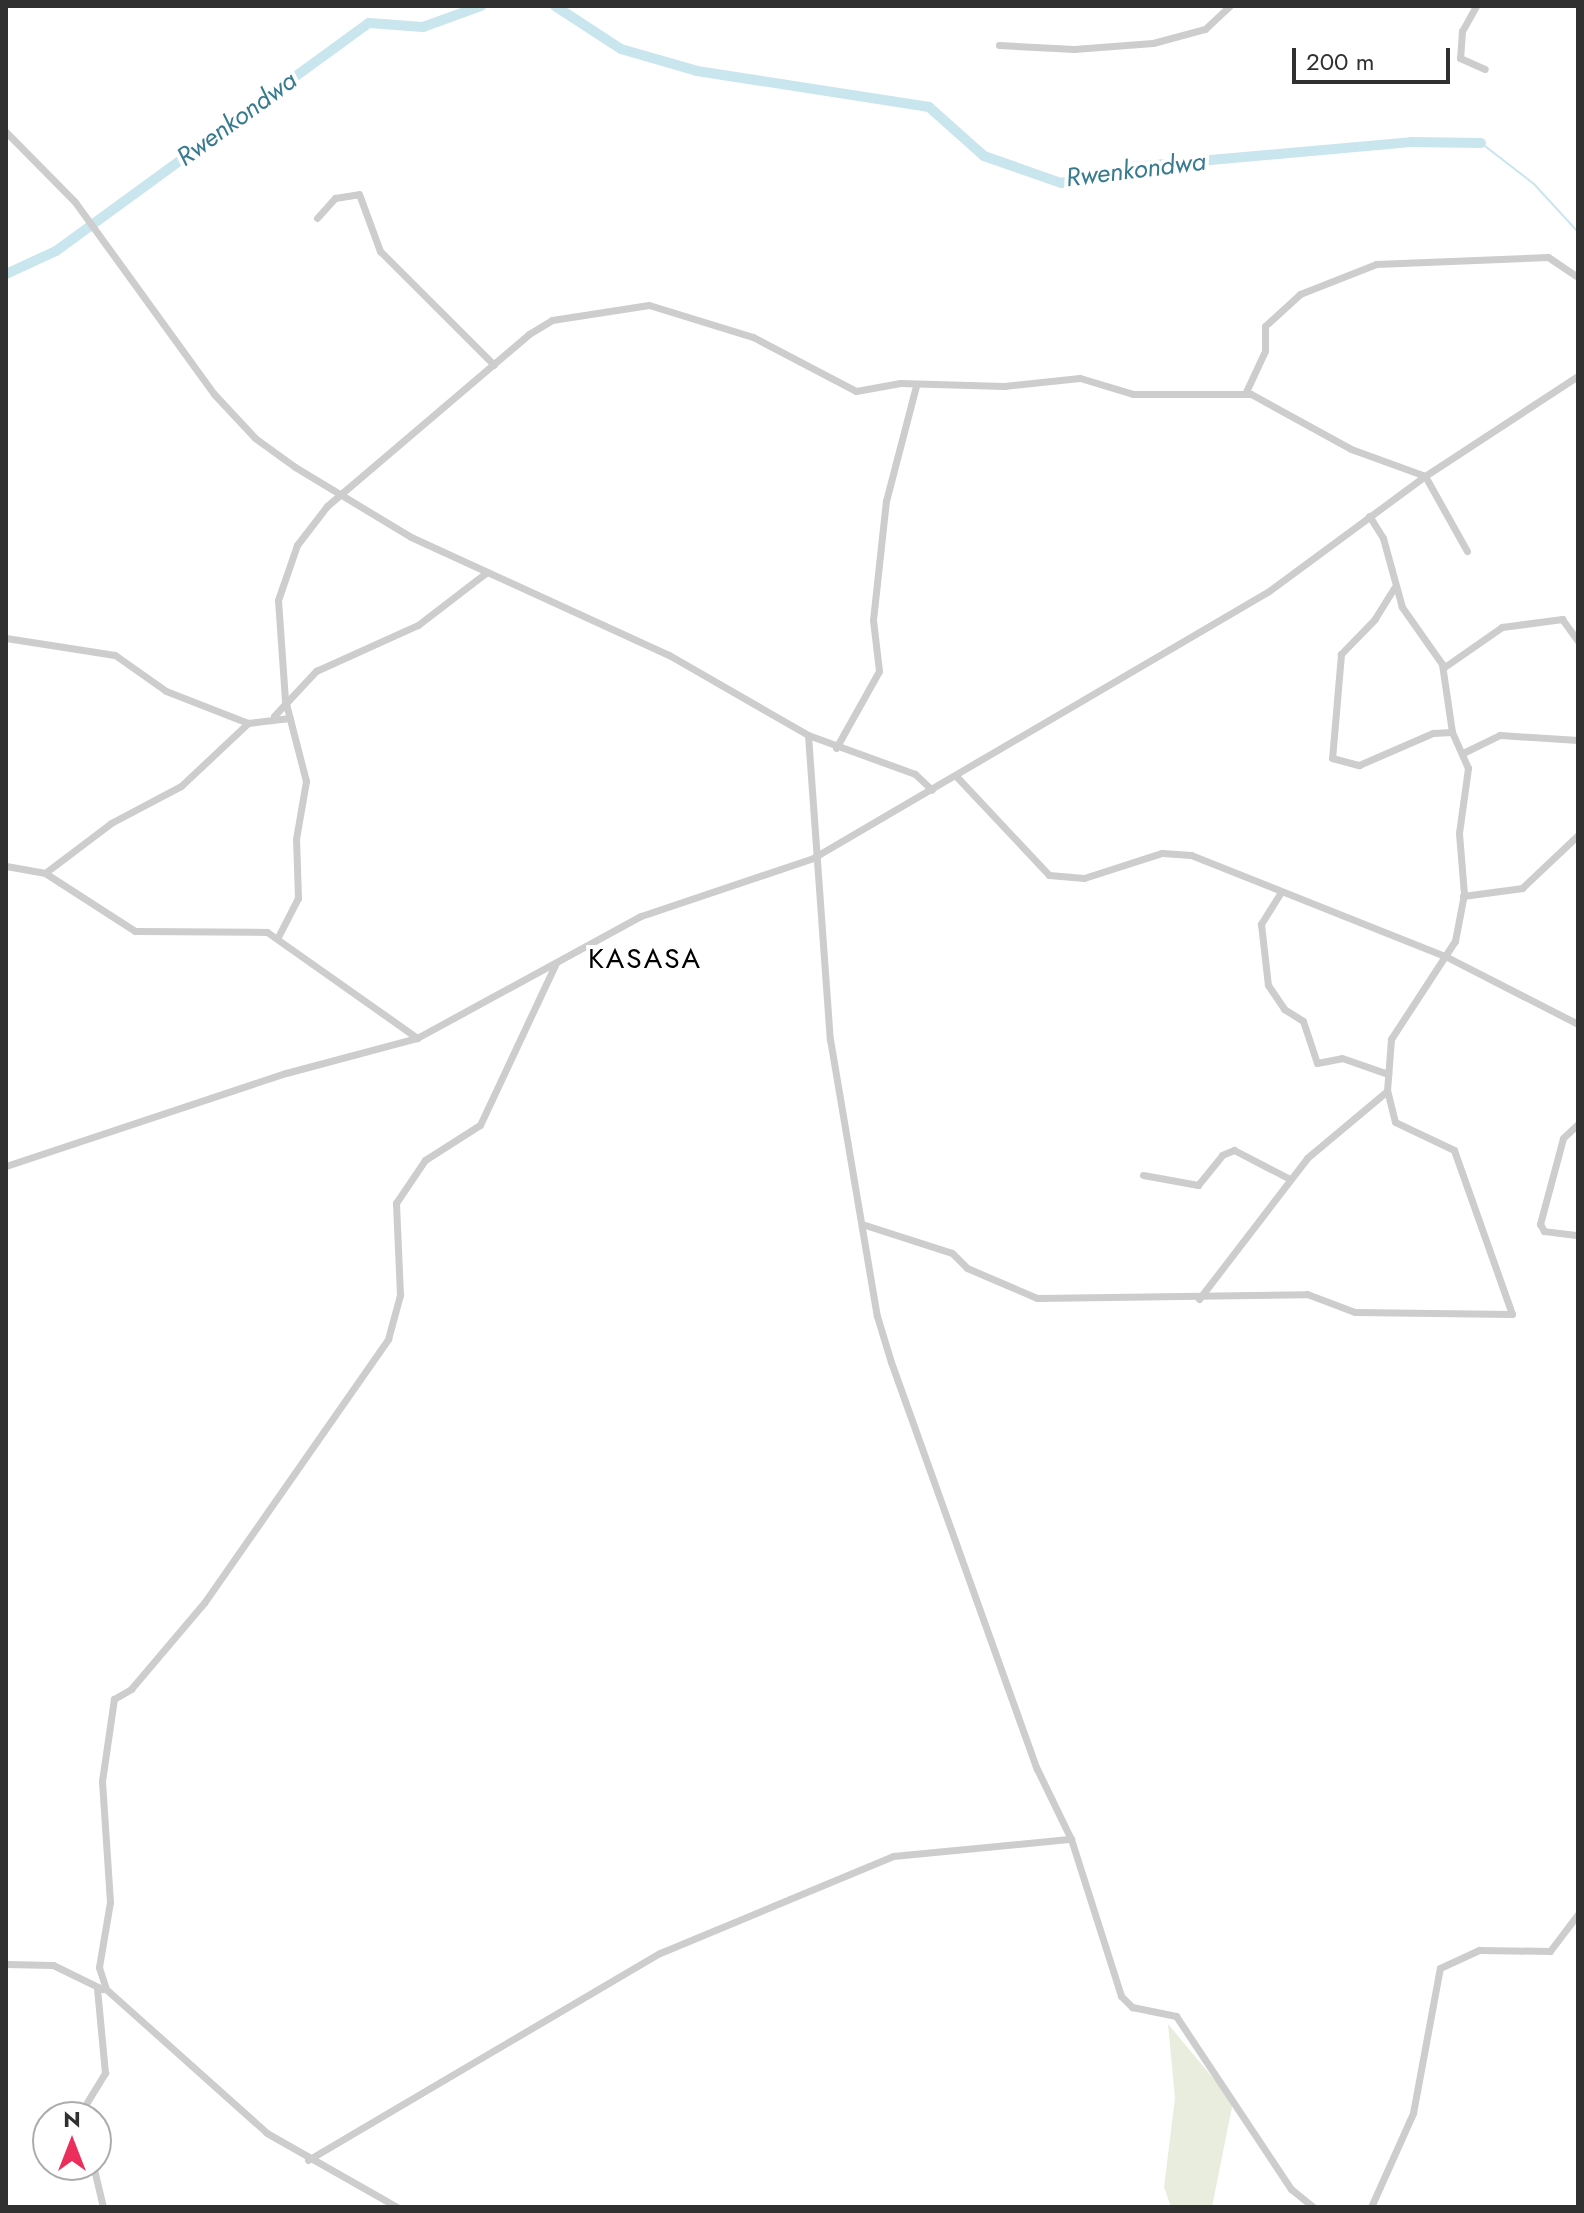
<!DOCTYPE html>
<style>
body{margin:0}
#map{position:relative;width:1584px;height:2213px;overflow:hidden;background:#fff;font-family:Jost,sans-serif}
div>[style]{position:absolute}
.green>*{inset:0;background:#e8eddd}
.stream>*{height:2px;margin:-1px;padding:0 1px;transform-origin:1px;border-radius:1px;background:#c9e5ed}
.river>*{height:10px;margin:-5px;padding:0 5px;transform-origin:5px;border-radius:5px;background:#c9e5ed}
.minor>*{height:7px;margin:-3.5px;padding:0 3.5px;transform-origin:3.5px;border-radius:3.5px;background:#cdcdcd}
span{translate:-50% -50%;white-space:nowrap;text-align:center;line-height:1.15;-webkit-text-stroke:8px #fff;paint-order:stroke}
.water-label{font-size:26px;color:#387b8e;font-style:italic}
.quarter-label{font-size:28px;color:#000;letter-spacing:2px}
.frame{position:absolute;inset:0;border:8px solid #303030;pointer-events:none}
.north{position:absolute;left:32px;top:2101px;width:80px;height:80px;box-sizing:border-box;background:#fff;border:2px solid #acacac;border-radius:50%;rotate:0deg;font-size:22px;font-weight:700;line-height:32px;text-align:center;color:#303030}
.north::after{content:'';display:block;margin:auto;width:28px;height:36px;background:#eb2e5b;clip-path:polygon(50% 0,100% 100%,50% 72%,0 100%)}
.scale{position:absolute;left:1292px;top:48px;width:158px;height:36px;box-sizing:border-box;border:4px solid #303030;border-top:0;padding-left:10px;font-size:24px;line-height:28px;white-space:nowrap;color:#303030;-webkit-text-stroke:6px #fff;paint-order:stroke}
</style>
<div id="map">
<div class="green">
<i style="clip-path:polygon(1168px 2024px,1233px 2102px,1212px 2207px,1171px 2207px,1164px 2187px,1175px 2098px)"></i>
</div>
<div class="stream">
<i style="left:1481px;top:143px;width:67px;rotate:37.7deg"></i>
<i style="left:1534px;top:184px;width:65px;rotate:47.5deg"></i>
</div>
<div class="river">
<i style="left:555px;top:6px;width:79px;rotate:33.1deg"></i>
<i style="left:621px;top:49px;width:79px;rotate:16.1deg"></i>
<i style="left:697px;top:71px;width:235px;rotate:8.8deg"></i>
<i style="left:929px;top:107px;width:74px;rotate:41.7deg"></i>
<i style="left:984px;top:156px;width:82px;rotate:19.3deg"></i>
<i style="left:1061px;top:183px;width:73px;rotate:-12.7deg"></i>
<i style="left:1132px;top:167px;width:280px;rotate:-5.1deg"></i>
<i style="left:1411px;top:142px;width:70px;rotate:0.8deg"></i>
<i style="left:6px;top:274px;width:55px;rotate:-24.7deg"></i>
<i style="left:56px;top:251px;width:387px;rotate:-36.1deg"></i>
<i style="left:369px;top:23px;width:54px;rotate:4.2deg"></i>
<i style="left:423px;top:27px;width:62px;rotate:-19.9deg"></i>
</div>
<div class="minor">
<i style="left:1476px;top:6px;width:29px;rotate:119deg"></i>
<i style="left:1462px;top:31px;width:27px;rotate:94deg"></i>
<i style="left:1460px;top:58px;width:27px;rotate:24deg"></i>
<i style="left:999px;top:45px;width:75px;rotate:3.1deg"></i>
<i style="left:1074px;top:49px;width:79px;rotate:-4.3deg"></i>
<i style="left:1153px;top:43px;width:54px;rotate:-15.1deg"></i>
<i style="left:1205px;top:29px;width:34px;rotate:-43deg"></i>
<i style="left:6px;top:132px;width:98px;rotate:45.4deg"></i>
<i style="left:75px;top:202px;width:237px;rotate:54.1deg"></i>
<i style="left:214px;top:394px;width:60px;rotate:47deg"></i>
<i style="left:255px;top:438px;width:49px;rotate:35.9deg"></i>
<i style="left:295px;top:467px;width:135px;rotate:31.1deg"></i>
<i style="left:411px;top:537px;width:284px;rotate:24.6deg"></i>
<i style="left:669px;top:655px;width:160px;rotate:29.9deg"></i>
<i style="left:808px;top:735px;width:114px;rotate:20deg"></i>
<i style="left:915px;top:774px;width:23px;rotate:43deg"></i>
<i style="left:317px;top:218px;width:27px;rotate:-48deg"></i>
<i style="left:335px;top:198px;width:24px;rotate:-9deg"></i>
<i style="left:359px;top:194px;width:61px;rotate:69.8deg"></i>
<i style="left:380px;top:251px;width:161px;rotate:45deg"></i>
<i style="left:1245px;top:394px;width:47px;rotate:-65.1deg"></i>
<i style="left:1265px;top:351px;width:25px;rotate:-90deg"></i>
<i style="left:1265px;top:326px;width:47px;rotate:-42.4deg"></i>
<i style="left:1300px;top:294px;width:82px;rotate:-21.5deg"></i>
<i style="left:1376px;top:264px;width:172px;rotate:-2.3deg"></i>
<i style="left:1548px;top:257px;width:36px;rotate:34deg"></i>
<i style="left:1394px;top:588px;width:36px;rotate:122deg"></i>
<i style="left:1375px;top:619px;width:49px;rotate:134.2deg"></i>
<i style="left:1341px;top:654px;width:104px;rotate:94.9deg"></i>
<i style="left:1332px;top:758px;width:28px;rotate:15deg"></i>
<i style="left:1359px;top:765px;width:81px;rotate:-23.4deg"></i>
<i style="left:1433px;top:733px;width:19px;rotate:-3deg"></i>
<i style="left:6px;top:638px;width:110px;rotate:8.9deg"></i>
<i style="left:115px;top:655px;width:62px;rotate:35.2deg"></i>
<i style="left:166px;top:691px;width:88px;rotate:21.3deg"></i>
<i style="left:1443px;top:668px;width:72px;rotate:-34.8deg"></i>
<i style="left:1502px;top:627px;width:61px;rotate:-7.6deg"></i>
<i style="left:1562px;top:619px;width:27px;rotate:54deg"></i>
<i style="left:274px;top:716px;width:62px;rotate:-47deg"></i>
<i style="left:316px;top:671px;width:112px;rotate:-24.3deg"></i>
<i style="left:418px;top:625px;width:87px;rotate:-37.5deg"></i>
<i style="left:808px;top:735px;width:305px;rotate:85.9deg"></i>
<i style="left:830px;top:1039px;width:281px;rotate:80.4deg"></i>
<i style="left:877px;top:1316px;width:48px;rotate:73.1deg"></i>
<i style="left:891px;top:1362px;width:432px;rotate:70.3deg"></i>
<i style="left:1037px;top:1769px;width:78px;rotate:64.1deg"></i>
<i style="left:1071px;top:1839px;width:165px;rotate:72.3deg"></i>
<i style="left:1121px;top:1996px;width:16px;rotate:45deg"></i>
<i style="left:1132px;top:2007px;width:45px;rotate:11.6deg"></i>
<i style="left:1176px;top:2016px;width:208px;rotate:56.4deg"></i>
<i style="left:1291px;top:2189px;width:28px;rotate:39deg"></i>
<i style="left:836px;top:748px;width:88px;rotate:-60.8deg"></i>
<i style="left:879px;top:671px;width:51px;rotate:-96.7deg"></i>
<i style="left:873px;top:620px;width:120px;rotate:-83.8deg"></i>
<i style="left:886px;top:501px;width:119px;rotate:-75.4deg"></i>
<i style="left:1465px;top:752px;width:39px;rotate:-26deg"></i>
<i style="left:1500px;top:735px;width:78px;rotate:3.7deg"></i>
<i style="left:956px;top:776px;width:136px;rotate:46.8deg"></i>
<i style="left:1049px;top:875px;width:35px;rotate:5deg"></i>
<i style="left:1084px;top:878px;width:82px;rotate:-17.8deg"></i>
<i style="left:1162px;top:853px;width:29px;rotate:4deg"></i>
<i style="left:1191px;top:855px;width:273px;rotate:21.7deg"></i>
<i style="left:1445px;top:956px;width:149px;rotate:27.1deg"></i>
<i style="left:6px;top:866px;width:40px;rotate:10deg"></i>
<i style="left:45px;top:873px;width:107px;rotate:32.8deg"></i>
<i style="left:135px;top:931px;width:132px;rotate:0.4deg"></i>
<i style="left:267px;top:932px;width:184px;rotate:35.2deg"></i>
<i style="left:45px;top:873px;width:83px;rotate:-37.1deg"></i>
<i style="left:111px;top:823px;width:79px;rotate:-27.9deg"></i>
<i style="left:181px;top:786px;width:92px;rotate:-43.2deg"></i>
<i style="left:248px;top:723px;width:42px;rotate:-6.8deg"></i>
<i style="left:1281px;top:892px;width:38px;rotate:122deg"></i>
<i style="left:1261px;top:924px;width:61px;rotate:83.5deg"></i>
<i style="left:1268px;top:985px;width:29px;rotate:56deg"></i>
<i style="left:1284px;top:1009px;width:22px;rotate:32deg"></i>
<i style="left:1303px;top:1021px;width:44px;rotate:71.6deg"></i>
<i style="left:1317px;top:1063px;width:25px;rotate:-11deg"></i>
<i style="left:1342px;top:1058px;width:49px;rotate:19.2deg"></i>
<i style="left:1463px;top:896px;width:60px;rotate:-7.7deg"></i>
<i style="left:1522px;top:888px;width:77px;rotate:-43.4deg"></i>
<i style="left:278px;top:937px;width:44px;rotate:-62.9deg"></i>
<i style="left:298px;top:898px;width:59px;rotate:-91.9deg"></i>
<i style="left:296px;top:839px;width:59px;rotate:-80.2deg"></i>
<i style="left:306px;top:781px;width:84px;rotate:-104.5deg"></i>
<i style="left:285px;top:700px;width:100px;rotate:-94deg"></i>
<i style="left:278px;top:600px;width:58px;rotate:-70.9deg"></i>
<i style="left:297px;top:545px;width:49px;rotate:-52.4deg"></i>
<i style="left:327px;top:506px;width:265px;rotate:-40.4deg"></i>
<i style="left:529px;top:334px;width:27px;rotate:-31deg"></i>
<i style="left:552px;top:320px;width:98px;rotate:-8.8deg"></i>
<i style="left:649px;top:305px;width:109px;rotate:17.1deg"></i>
<i style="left:753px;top:337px;width:116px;rotate:27.7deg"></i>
<i style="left:856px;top:391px;width:45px;rotate:-10.3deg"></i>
<i style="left:900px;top:383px;width:104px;rotate:1.7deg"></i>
<i style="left:1004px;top:386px;width:76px;rotate:-6deg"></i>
<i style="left:1080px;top:378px;width:55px;rotate:16.8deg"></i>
<i style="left:1133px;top:394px;width:118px"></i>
<i style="left:1251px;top:394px;width:114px;rotate:28.8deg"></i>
<i style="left:1351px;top:449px;width:79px;rotate:20deg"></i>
<i style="left:1425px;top:476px;width:86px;rotate:60.8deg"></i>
<i style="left:6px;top:1166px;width:295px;rotate:-18.4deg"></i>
<i style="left:286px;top:1073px;width:136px;rotate:-15deg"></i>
<i style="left:417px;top:1038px;width:255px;rotate:-28.6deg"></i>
<i style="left:641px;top:916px;width:182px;rotate:-18.6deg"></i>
<i style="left:813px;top:858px;width:528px;rotate:-30.35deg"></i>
<i style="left:1269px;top:591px;width:194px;rotate:-36.4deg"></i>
<i style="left:1425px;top:476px;width:183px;rotate:-33.2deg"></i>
<i style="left:1143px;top:1175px;width:56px;rotate:10.3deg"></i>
<i style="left:1198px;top:1185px;width:38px;rotate:-51deg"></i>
<i style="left:1222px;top:1155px;width:13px;rotate:-23deg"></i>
<i style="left:1234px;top:1150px;width:63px;rotate:27.4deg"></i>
<i style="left:865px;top:1225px;width:91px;rotate:17.8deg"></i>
<i style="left:952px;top:1253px;width:21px;rotate:45deg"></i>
<i style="left:967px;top:1268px;width:76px;rotate:23.2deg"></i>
<i style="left:1037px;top:1298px;width:270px;rotate:-0.8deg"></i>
<i style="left:1307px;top:1294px;width:51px;rotate:20.6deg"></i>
<i style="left:1355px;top:1312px;width:157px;rotate:0.7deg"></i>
<i style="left:1512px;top:1314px;width:174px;rotate:-109.5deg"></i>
<i style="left:1454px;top:1150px;width:65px;rotate:-154.6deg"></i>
<i style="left:1395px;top:1122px;width:32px;rotate:-104deg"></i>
<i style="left:1387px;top:1091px;width:52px;rotate:-85.6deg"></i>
<i style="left:1391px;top:1039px;width:117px;rotate:-56.9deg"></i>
<i style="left:1455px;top:941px;width:48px;rotate:-79.2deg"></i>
<i style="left:1464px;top:894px;width:61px;rotate:-94.7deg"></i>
<i style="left:1459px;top:833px;width:66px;rotate:-82.1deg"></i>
<i style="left:1468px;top:768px;width:39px;rotate:-114deg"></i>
<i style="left:1452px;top:732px;width:69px;rotate:-98.4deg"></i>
<i style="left:1442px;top:664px;width:70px;rotate:-125.1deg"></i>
<i style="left:1402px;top:607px;width:72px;rotate:-105.4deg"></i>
<i style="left:1383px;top:538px;width:26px;rotate:-122deg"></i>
<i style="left:1576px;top:1235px;width:32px;rotate:-173deg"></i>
<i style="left:1544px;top:1231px;width:8px;rotate:-120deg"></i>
<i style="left:1540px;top:1224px;width:89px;rotate:-75deg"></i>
<i style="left:1563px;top:1138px;width:21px;rotate:-43deg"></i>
<i style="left:1199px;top:1299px;width:178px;rotate:-52.5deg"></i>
<i style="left:1307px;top:1158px;width:104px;rotate:-39.9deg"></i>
<i style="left:6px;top:1964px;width:47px;rotate:1.2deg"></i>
<i style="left:53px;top:1965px;width:55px;rotate:26.1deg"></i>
<i style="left:78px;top:2117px;width:52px;rotate:-58.5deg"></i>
<i style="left:105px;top:2073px;width:85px;rotate:-95.4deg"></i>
<i style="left:308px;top:2160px;width:408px;rotate:-30.5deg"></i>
<i style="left:660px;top:1953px;width:252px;rotate:-22.6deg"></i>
<i style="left:893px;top:1856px;width:179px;rotate:-5.5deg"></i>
<i style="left:93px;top:2165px;width:43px;rotate:76.6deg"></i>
<i style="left:397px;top:2207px;width:150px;rotate:-150.4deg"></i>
<i style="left:267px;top:2133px;width:216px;rotate:-138.2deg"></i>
<i style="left:106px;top:1989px;width:23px;rotate:-108deg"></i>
<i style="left:99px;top:1967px;width:66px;rotate:-80.4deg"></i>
<i style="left:110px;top:1902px;width:121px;rotate:-93.8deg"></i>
<i style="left:102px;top:1781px;width:83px;rotate:-81.7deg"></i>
<i style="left:114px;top:1699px;width:20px;rotate:-30deg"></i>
<i style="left:131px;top:1689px;width:113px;rotate:-49.7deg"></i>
<i style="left:204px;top:1603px;width:322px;rotate:-55.1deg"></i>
<i style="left:388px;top:1339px;width:46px;rotate:-74.7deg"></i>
<i style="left:400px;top:1295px;width:92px;rotate:-92.5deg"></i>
<i style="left:396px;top:1203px;width:52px;rotate:-56deg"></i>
<i style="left:425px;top:1160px;width:65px;rotate:-32.5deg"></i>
<i style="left:480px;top:1125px;width:179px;rotate:-64.9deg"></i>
<i style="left:1371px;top:2207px;width:103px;rotate:-65.9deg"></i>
<i style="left:1413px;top:2113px;width:147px;rotate:-79.5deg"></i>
<i style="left:1440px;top:1968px;width:43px;rotate:-24.8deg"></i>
<i style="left:1479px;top:1950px;width:71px;rotate:0.8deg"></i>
<i style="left:1550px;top:1951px;width:46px;rotate:-52.9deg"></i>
</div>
<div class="water-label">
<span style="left:237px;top:119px;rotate:-36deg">Rwenkondwa</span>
<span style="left:1136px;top:170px;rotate:-7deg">Rwenkondwa</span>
</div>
<div class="quarter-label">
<span style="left:645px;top:959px">KASASA</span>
</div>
<div class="frame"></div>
<div class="north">N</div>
<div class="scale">200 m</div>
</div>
